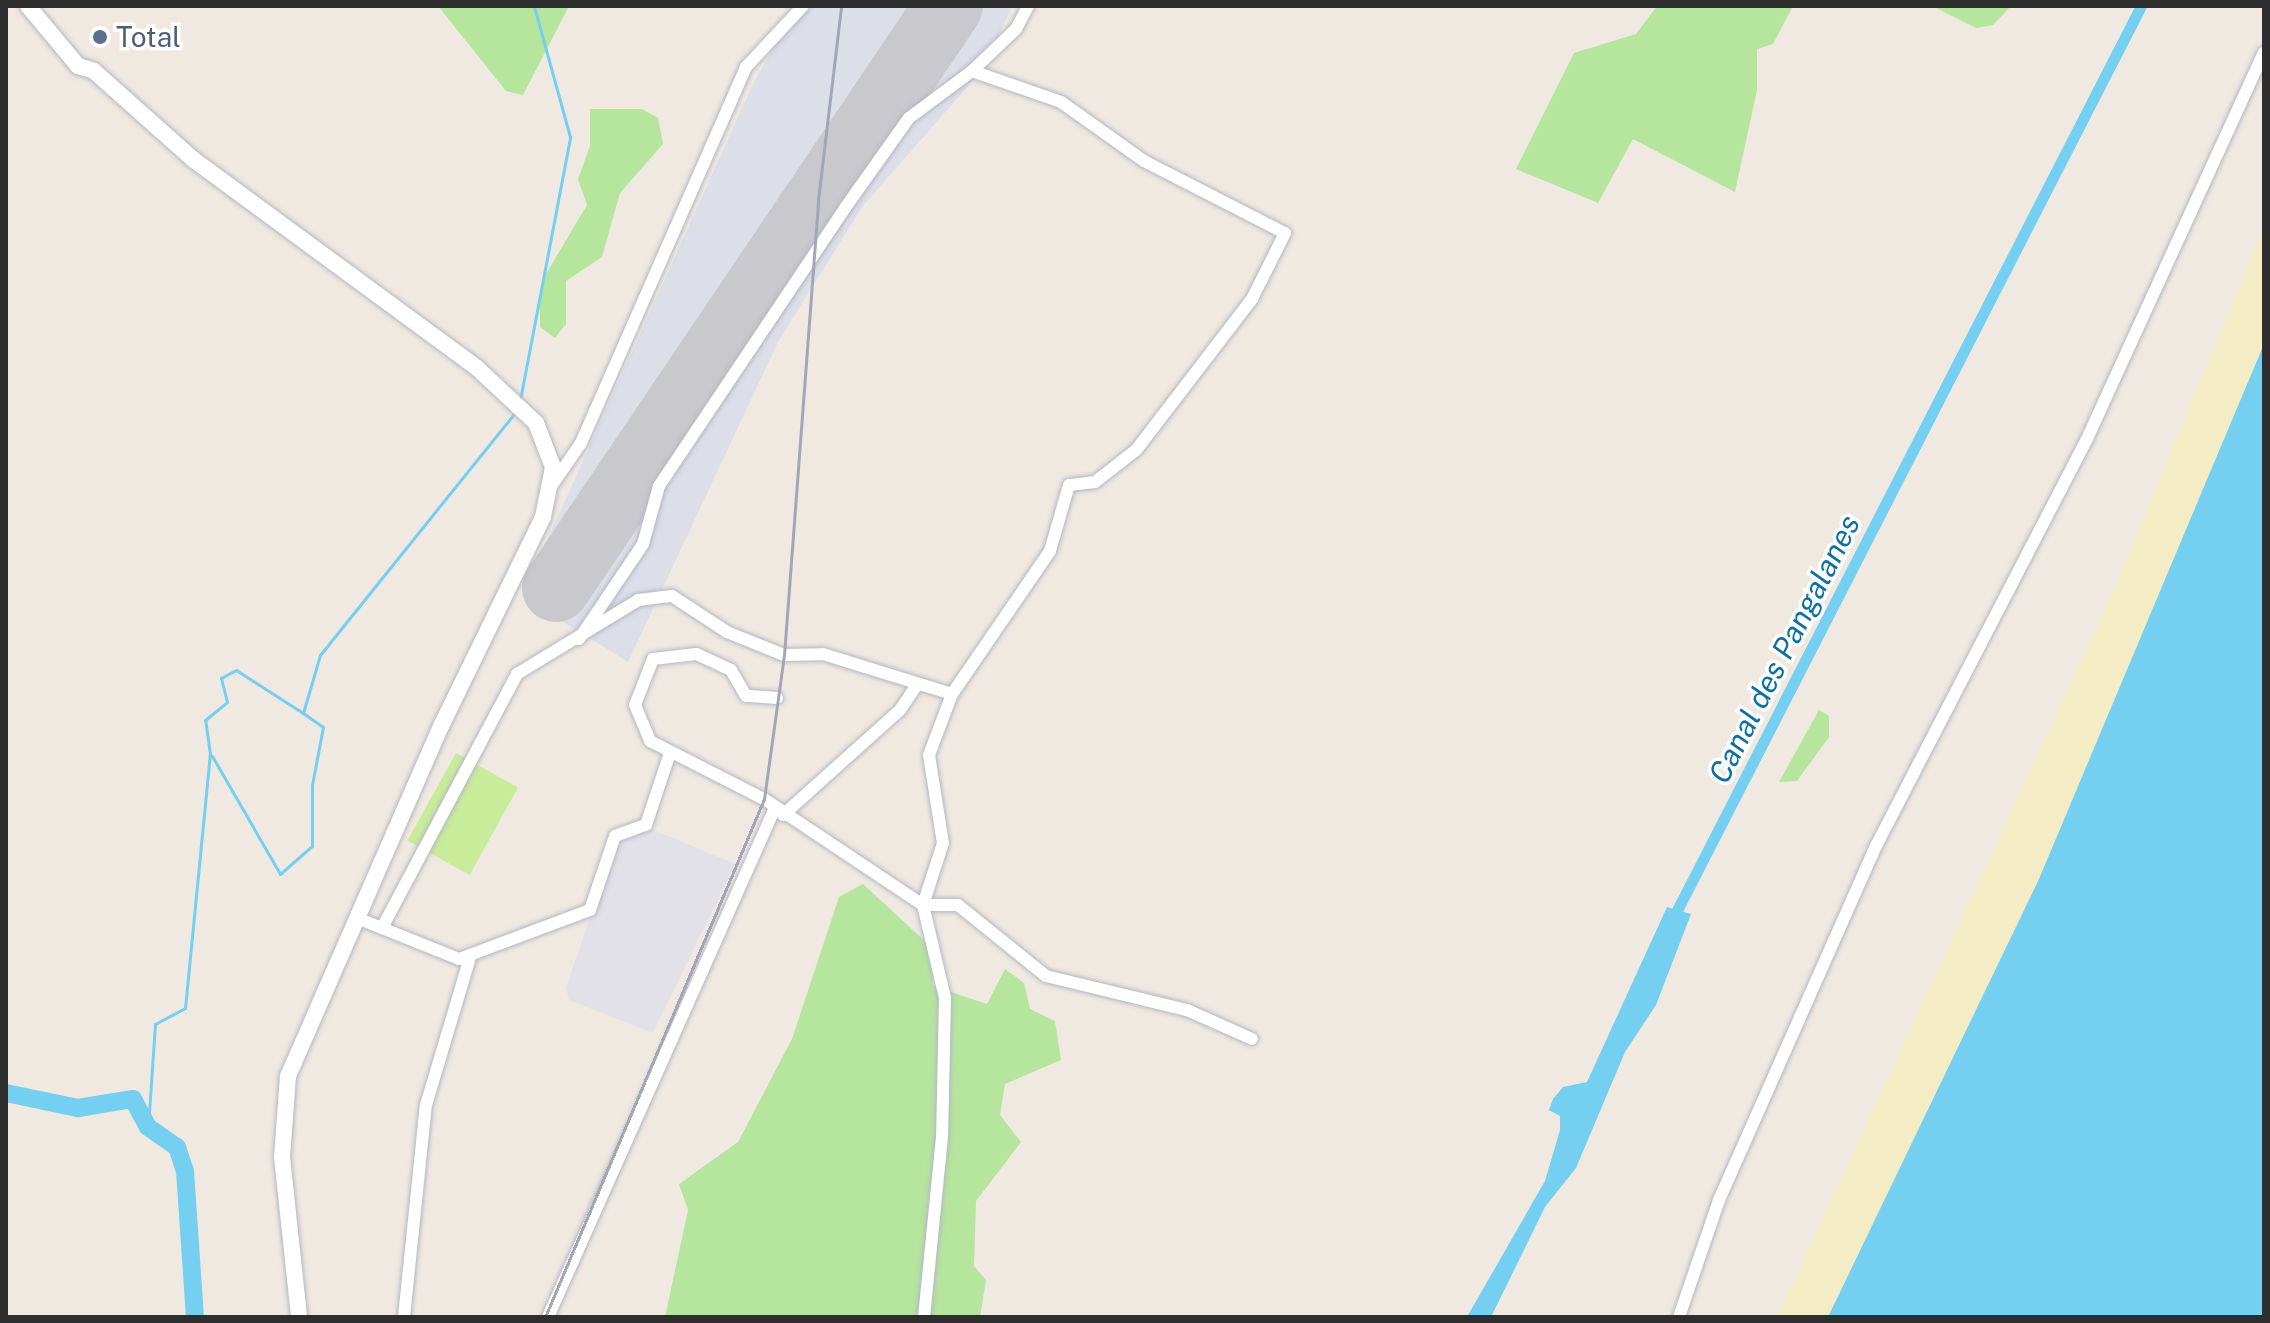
<!DOCTYPE html>
<style>
body{margin:0}
#map{position:relative;width:2270px;height:1323px;overflow:hidden;background:#efe9e1;font-family:"Public Sans",sans-serif}
div>[style]{position:absolute}
.industrial>*{inset:0;background:#e3e1e8}
.airport>*{inset:0;background:#dcdee8}
.green>*{inset:0;background:#b6e59e}
.sand>*{inset:0;background:#f3ecc5}
.pitch>*{inset:0;background:#c9ec9a;transform-origin:0 0}
.water>*{inset:0;background:#75cff0}
.stream>*{height:3px;margin:-1.5px;padding:0 1.5px;transform-origin:1.5px;border-radius:1.5px;background:#75cff0}
.canal>*{height:11px;margin:-5.5px;padding:0 5.5px;transform-origin:5.5px;border-radius:5.5px;background:#75cff0}
.river>*{height:18px;margin:-9px;padding:0 9px;transform-origin:9px;border-radius:9px;background:#75cff0}
.runway>*{height:68px;margin:-34px;padding:0 34px;transform-origin:34px;border-radius:34px;background:#c9c8cc}
.roads{filter:drop-shadow(0 0 2px #b4b7c1) drop-shadow(0 0 2px #b4b7c1)}
.street>*{height:12px;margin:-6px;padding:0 6px;transform-origin:6px;border-radius:6px;background:#fff}
.secondary>*{height:16px;margin:-8px;padding:0 8px;transform-origin:8px;border-radius:8px;background:#fff}
.rail>*{height:3px;margin:-1.5px;padding:0 1.5px;transform-origin:1.5px;border-radius:1.5px;background:#a3a6b8}
.dots>*{width:22px;height:22px;translate:-50% -50%;box-sizing:border-box;border:4px solid #fff;border-radius:50%}
span{translate:-50% -50%;white-space:nowrap;text-align:center;line-height:1.15;-webkit-text-stroke:7px #fff;paint-order:stroke}
.service-label{font-size:28px;color:#4e5e75}
.left{translate:0 -50%;text-align:left}
.water-label{font-size:30px;color:#0d6fa3;font-style:italic}
.frame{position:absolute;inset:0;border:8px solid #2e2e2e;pointer-events:none}
</style>
<div id="map">
<div class="industrial">
<i style="clip-path:polygon(621px 827px,649px 828px,735px 864px,653px 1033px,569px 1000px,566px 987px)"></i>
</div>
<div class="airport">
<i style="clip-path:polygon(797px 6px,1012px 6px,983px 69px,862px 207px,778px 342px,628px 662px,522px 596px,753px 84px)"></i>
</div>
<div class="green">
<i style="clip-path:polygon(438px 6px,569px 6px,523px 95px,506px 91px)"></i>
<i style="clip-path:polygon(1657px 6px,1793px 6px,1773px 44px,1757px 49px,1757px 90px,1735px 192px,1633px 139px,1598px 203px,1516px 169px,1574px 53px,1636px 34px)"></i>
<i style="clip-path:polygon(1932px 6px,2011px 6px,1993px 25px,1976px 28px)"></i>
<i style="clip-path:polygon(590px 109px,642px 109px,658px 118px,663px 144px,620px 193px,602px 257px,566px 281px,566px 324px,555px 338px,540px 327px,540px 300px,546px 274px,587px 205px,578px 179px,590px 146px)"></i>
<i style="clip-path:polygon(1819px 710px,1829px 716px,1829px 737px,1797px 781px,1779px 782px)"></i>
<i style="clip-path:polygon(863px 884px,929px 945px,933px 986px,987px 1004px,1005px 969px,1024px 983px,1030px 1009px,1055px 1021px,1061px 1060px,1005px 1084px,1000px 1115px,1021px 1142px,976px 1201px,974px 1266px,986px 1280px,980px 1317px,665px 1317px,688px 1210px,679px 1184px,738px 1142px,792px 1039px,839px 897px)"></i>
</div>
<div class="sand">
<i style="clip-path:polygon(2264px 227px,2264px 344px,2039px 879px,1828px 1317px,1777px 1317px,2116px 585px)"></i>
</div>
<div class="pitch">
<i style="left:456px;top:753px;width:71px;height:100px;rotate:29deg"></i>
</div>
<div class="water">
<i style="clip-path:polygon(2264px 344px,2264px 1317px,1828px 1317px,2039px 879px)"></i>
<i style="clip-path:polygon(1667px 907px,1691px 914px,1656px 1005px,1625px 1052px,1576px 1168px,1545px 1207px,1491px 1317px,1467px 1317px,1545px 1181px,1560px 1130px,1560px 1116px,1549px 1110px,1553px 1099px,1563px 1087px,1587px 1082px)"></i>
</div>
<div class="stream">
<i style="left:520px;top:400px;width:268px;rotate:-79.2deg"></i>
<i style="left:570px;top:137px;width:136px;rotate:-105.4deg"></i>
<i style="left:212px;top:756px;width:136px;rotate:60deg"></i>
<i style="left:280px;top:874px;width:43px;rotate:-41.2deg"></i>
<i style="left:312px;top:846px;width:61px;rotate:-90deg"></i>
<i style="left:312px;top:785px;width:59px;rotate:-79.3deg"></i>
<i style="left:323px;top:727px;width:24px;rotate:-145deg"></i>
<i style="left:148px;top:1127px;width:103px;rotate:-86.1deg"></i>
<i style="left:155px;top:1024px;width:34px;rotate:-28deg"></i>
<i style="left:185px;top:1008px;width:255px;rotate:-84.4deg"></i>
<i style="left:210px;top:754px;width:34px;rotate:-98deg"></i>
<i style="left:205px;top:720px;width:28px;rotate:-39deg"></i>
<i style="left:227px;top:702px;width:25px;rotate:-104deg"></i>
<i style="left:221px;top:678px;width:17px;rotate:-28deg"></i>
<i style="left:236px;top:670px;width:80px;rotate:32.7deg"></i>
<i style="left:303px;top:713px;width:60px;rotate:-73.7deg"></i>
<i style="left:320px;top:655px;width:313px;rotate:-51.2deg"></i>
</div>
<div class="canal">
<i style="left:1672px;top:920px;width:1027px;rotate:-62.84deg"></i>
</div>
<div class="river">
<i style="left:6px;top:1093px;width:74px;rotate:11.8deg"></i>
<i style="left:78px;top:1108px;width:56px;rotate:-9.3deg"></i>
<i style="left:133px;top:1099px;width:32px;rotate:62deg"></i>
<i style="left:148px;top:1127px;width:35px;rotate:35deg"></i>
<i style="left:177px;top:1147px;width:25px;rotate:72deg"></i>
<i style="left:185px;top:1171px;width:146px;rotate:86.1deg"></i>
</div>
<div class="runway">
<i style="left:556px;top:588px;width:702px;rotate:-55.97deg"></i>
</div>
<div class="roads">
<div class="street">
<i style="left:972px;top:71px;width:94px;rotate:19.2deg"></i>
<i style="left:1061px;top:102px;width:102px;rotate:35.4deg"></i>
<i style="left:1144px;top:161px;width:158px;rotate:27.1deg"></i>
<i style="left:1285px;top:233px;width:74px;rotate:116.6deg"></i>
<i style="left:1252px;top:299px;width:190px;rotate:127.5deg"></i>
<i style="left:1136px;top:450px;width:52px;rotate:142deg"></i>
<i style="left:1095px;top:482px;width:26px;rotate:173deg"></i>
<i style="left:1069px;top:485px;width:69px;rotate:106.1deg"></i>
<i style="left:1050px;top:551px;width:173px;rotate:124.4deg"></i>
<i style="left:952px;top:694px;width:65px;rotate:110.7deg"></i>
<i style="left:929px;top:755px;width:89px;rotate:81deg"></i>
<i style="left:943px;top:843px;width:65px;rotate:107.9deg"></i>
<i style="left:923px;top:905px;width:35px"></i>
<i style="left:958px;top:905px;width:113px;rotate:38.9deg"></i>
<i style="left:1046px;top:976px;width:145px;rotate:13.6deg"></i>
<i style="left:1187px;top:1010px;width:71px;rotate:24deg"></i>
<i style="left:552px;top:485px;width:51px;rotate:-55.4deg"></i>
<i style="left:581px;top:443px;width:411px;rotate:-66.3deg"></i>
<i style="left:746px;top:67px;width:83px;rotate:-46.9deg"></i>
<i style="left:579px;top:639px;width:115px;rotate:-56deg"></i>
<i style="left:643px;top:544px;width:60px;rotate:-74.6deg"></i>
<i style="left:659px;top:486px;width:334px;rotate:-56.2deg"></i>
<i style="left:845px;top:208px;width:110px;rotate:-54.6deg"></i>
<i style="left:909px;top:118px;width:79px;rotate:-36.7deg"></i>
<i style="left:972px;top:71px;width:61px;rotate:-43.7deg"></i>
<i style="left:1016px;top:29px;width:26px;rotate:-62deg"></i>
<i style="left:777px;top:698px;width:31px;rotate:-176deg"></i>
<i style="left:746px;top:696px;width:30px;rotate:-120deg"></i>
<i style="left:731px;top:670px;width:38px;rotate:-155deg"></i>
<i style="left:696px;top:654px;width:43px;rotate:173.4deg"></i>
<i style="left:653px;top:659px;width:49px;rotate:111.4deg"></i>
<i style="left:635px;top:705px;width:39px;rotate:67deg"></i>
<i style="left:650px;top:741px;width:128px;rotate:27deg"></i>
<i style="left:764px;top:799px;width:191px;rotate:33.7deg"></i>
<i style="left:923px;top:905px;width:96px;rotate:76.7deg"></i>
<i style="left:945px;top:998px;width:139px;rotate:91.2deg"></i>
<i style="left:942px;top:1137px;width:181px;rotate:95.7deg"></i>
<i style="left:783px;top:815px;width:157px;rotate:-41.9deg"></i>
<i style="left:900px;top:710px;width:29px;rotate:-56deg"></i>
<i style="left:357px;top:918px;width:110px;rotate:21.9deg"></i>
<i style="left:459px;top:959px;width:140px;rotate:-20.5deg"></i>
<i style="left:590px;top:910px;width:78px;rotate:-71.3deg"></i>
<i style="left:615px;top:836px;width:33px;rotate:-20deg"></i>
<i style="left:646px;top:825px;width:76px;rotate:-71.6deg"></i>
<i style="left:382px;top:928px;width:288px;rotate:-62deg"></i>
<i style="left:517px;top:674px;width:142px;rotate:-31.4deg"></i>
<i style="left:638px;top:600px;width:34px;rotate:-7deg"></i>
<i style="left:672px;top:596px;width:66px;rotate:33.2deg"></i>
<i style="left:727px;top:632px;width:61px;rotate:22deg"></i>
<i style="left:784px;top:655px;width:39px;rotate:-1deg"></i>
<i style="left:823px;top:654px;width:135px;rotate:17.2deg"></i>
<i style="left:404px;top:1317px;width:213px;rotate:-84.1deg"></i>
<i style="left:426px;top:1105px;width:154px;rotate:-73.4deg"></i>
<i style="left:548px;top:1317px;width:555px;rotate:-65.97deg"></i>
<i style="left:1679px;top:1317px;width:124px;rotate:-71.1deg"></i>
<i style="left:1719px;top:1200px;width:387px;rotate:-66.1deg"></i>
<i style="left:1876px;top:846px;width:456px;rotate:-62.6deg"></i>
<i style="left:2086px;top:441px;width:427px;rotate:-65.4deg"></i>
</div>
<div class="secondary">
<i style="left:28px;top:6px;width:78px;rotate:50.2deg"></i>
<i style="left:78px;top:66px;width:17px;rotate:17deg"></i>
<i style="left:94px;top:71px;width:134px;rotate:41.7deg"></i>
<i style="left:194px;top:160px;width:351px;rotate:36.3deg"></i>
<i style="left:477px;top:368px;width:81px;rotate:43deg"></i>
<i style="left:536px;top:423px;width:47px;rotate:68.9deg"></i>
<i style="left:553px;top:467px;width:51px;rotate:101.3deg"></i>
<i style="left:543px;top:517px;width:233px;rotate:116deg"></i>
<i style="left:441px;top:726px;width:382px;rotate:113.6deg"></i>
<i style="left:288px;top:1076px;width:81px;rotate:94.2deg"></i>
<i style="left:282px;top:1157px;width:161px;rotate:83.9deg"></i>
</div>
</div>
<div class="rail">
<i style="left:545px;top:1317px;width:562px;rotate:-67.08deg"></i>
<i style="left:764px;top:799px;width:145px;rotate:-82.1deg"></i>
<i style="left:784px;top:655px;width:456px;rotate:-85.7deg"></i>
<i style="left:818px;top:200px;width:195px;rotate:-83.2deg"></i>
</div>
<div class="dots">
<i style="left:100px;top:37px;background:#5c6f8a"></i>
</div>
<div class="service-label">
<span class="left" style="left:116px;top:37px">Total</span>
</div>
<div class="water-label">
<span style="left:1784px;top:649px;rotate:-63deg">Canal des Pangalanes</span>
</div>
<div class="frame"></div>
</div>
